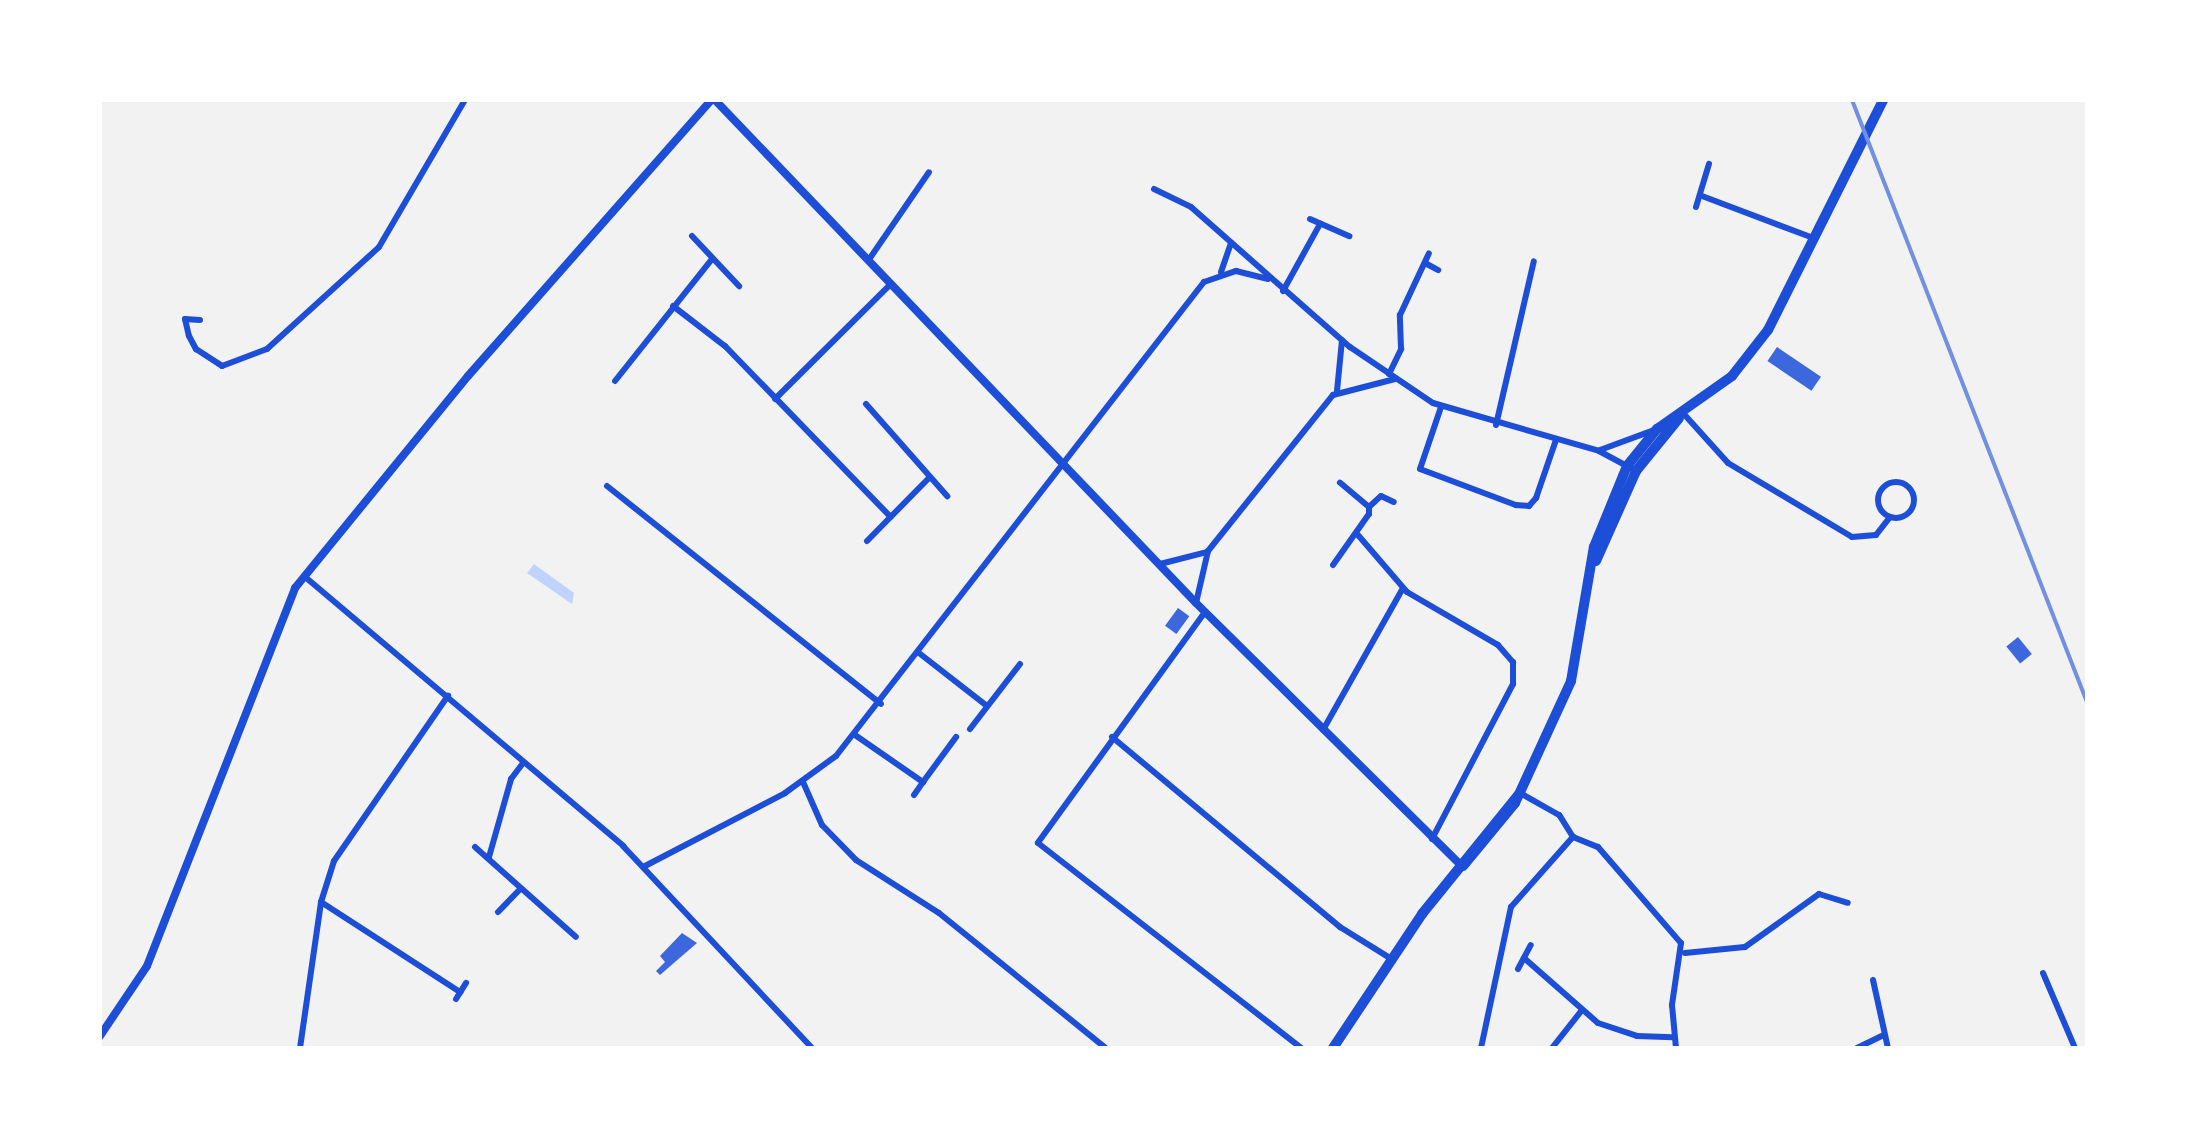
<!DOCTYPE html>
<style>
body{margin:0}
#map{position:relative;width:2187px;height:1148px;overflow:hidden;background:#f2f2f2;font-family:"Nunito Sans",sans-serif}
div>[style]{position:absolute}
.water>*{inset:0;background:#bfd3fe}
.building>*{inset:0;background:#3d67dc;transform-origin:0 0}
.minor>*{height:6px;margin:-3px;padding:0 3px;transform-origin:3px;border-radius:3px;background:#1d4ed8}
.minor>.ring{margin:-3px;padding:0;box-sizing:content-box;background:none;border:6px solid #1d4ed8;border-radius:50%}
.tertiary>*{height:8px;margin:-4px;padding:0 4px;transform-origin:4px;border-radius:4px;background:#1d4ed8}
.primary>*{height:10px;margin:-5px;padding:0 5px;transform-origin:5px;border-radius:5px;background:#1d4ed8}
.rail>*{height:4px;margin:-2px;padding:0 2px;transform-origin:2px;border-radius:2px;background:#7290e2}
span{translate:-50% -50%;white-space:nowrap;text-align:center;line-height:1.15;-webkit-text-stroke:10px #fff;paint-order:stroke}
.frame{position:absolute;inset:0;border:102px solid #fff;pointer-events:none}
</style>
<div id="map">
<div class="water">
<i style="clip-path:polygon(534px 564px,574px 593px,572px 604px,527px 573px)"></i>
</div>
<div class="building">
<i style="left:1777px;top:347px;width:53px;height:17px;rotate:34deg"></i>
<i style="left:1178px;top:608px;width:14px;height:22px;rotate:36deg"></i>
<i style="left:2018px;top:637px;width:22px;height:15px;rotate:51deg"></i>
<i style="clip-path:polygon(682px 933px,697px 943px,660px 975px,656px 971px,665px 962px,660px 956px)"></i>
</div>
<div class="minor">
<i style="left:1154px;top:189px;width:41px;rotate:25.9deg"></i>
<i style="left:1191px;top:207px;width:212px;rotate:41.4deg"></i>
<i style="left:1350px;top:347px;width:100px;rotate:34deg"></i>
<i style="left:1433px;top:403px;width:173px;rotate:16.1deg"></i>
<i style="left:1599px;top:451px;width:42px;rotate:28.4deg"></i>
<i style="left:1702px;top:196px;width:119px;rotate:20.7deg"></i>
<i style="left:1696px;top:207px;width:45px;rotate:-73.2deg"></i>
<i style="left:1310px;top:219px;width:43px;rotate:23.6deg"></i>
<i style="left:692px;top:236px;width:69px;rotate:46.8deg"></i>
<i style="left:870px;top:258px;width:104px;rotate:-55.5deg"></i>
<i style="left:1425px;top:263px;width:15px;rotate:28deg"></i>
<i style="left:1221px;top:272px;width:31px;rotate:-71deg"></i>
<i style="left:1283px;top:291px;width:77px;rotate:-61.1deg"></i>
<i style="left:673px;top:306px;width:66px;rotate:37.6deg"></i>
<i style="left:725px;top:346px;width:238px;rotate:45.9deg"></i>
<i style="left:200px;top:320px;width:15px;rotate:-176deg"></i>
<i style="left:185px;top:319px;width:17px;rotate:77deg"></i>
<i style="left:189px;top:336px;width:15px;rotate:62deg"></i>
<i style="left:196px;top:349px;width:31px;rotate:33deg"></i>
<i style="left:222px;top:366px;width:48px;rotate:-20.7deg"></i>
<i style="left:267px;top:349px;width:151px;rotate:-42.3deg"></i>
<i style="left:379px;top:247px;width:170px;rotate:-59.7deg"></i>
<i style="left:1389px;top:374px;width:28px;rotate:-64deg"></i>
<i style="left:1401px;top:349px;width:34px;rotate:-92deg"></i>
<i style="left:1400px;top:315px;width:68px;rotate:-64.9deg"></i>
<i style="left:615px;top:381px;width:156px;rotate:-51.5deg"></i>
<i style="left:1337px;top:391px;width:51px;rotate:-84.4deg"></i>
<i style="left:775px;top:399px;width:163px;rotate:-44.8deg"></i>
<i style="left:866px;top:404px;width:123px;rotate:48.6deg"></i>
<i style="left:1441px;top:407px;width:65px;rotate:108.7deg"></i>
<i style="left:1420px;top:469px;width:103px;rotate:20.6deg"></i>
<i style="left:1516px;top:505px;width:13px;rotate:4deg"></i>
<i style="left:1529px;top:506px;width:11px;rotate:-49deg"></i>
<i style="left:1536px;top:498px;width:61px;rotate:-71deg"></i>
<i style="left:1683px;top:413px;width:67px;rotate:48deg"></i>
<i style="left:1728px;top:463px;width:144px;rotate:30.8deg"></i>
<i style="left:1852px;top:537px;width:24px;rotate:-5deg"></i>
<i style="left:1876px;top:535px;width:23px;rotate:-52deg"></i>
<i style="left:1496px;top:425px;width:168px;rotate:-77deg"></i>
<i style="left:1600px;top:450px;width:61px;rotate:-20.2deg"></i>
<i class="ring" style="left:1878px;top:482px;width:30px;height:30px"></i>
<i style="left:607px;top:486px;width:350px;rotate:38.5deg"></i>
<i style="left:1369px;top:507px;width:16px;rotate:-43deg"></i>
<i style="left:1381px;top:496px;width:14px;rotate:25deg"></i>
<i style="left:1358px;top:535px;width:75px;rotate:49.3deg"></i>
<i style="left:1407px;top:592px;width:105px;rotate:30.2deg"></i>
<i style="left:1498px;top:645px;width:23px;rotate:49deg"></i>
<i style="left:1513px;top:662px;width:22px;rotate:90deg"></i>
<i style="left:1513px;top:684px;width:175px;rotate:117.6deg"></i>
<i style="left:867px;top:541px;width:88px;rotate:-45.5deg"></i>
<i style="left:1160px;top:564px;width:49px;rotate:-14.3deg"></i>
<i style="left:1333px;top:565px;width:62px;rotate:-54.8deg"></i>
<i style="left:1369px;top:514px;width:7px;rotate:-90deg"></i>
<i style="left:1369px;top:507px;width:38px;rotate:-140deg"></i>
<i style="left:304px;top:576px;width:418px;rotate:40.2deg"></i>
<i style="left:623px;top:846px;width:277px;rotate:46.9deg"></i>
<i style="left:1196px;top:603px;width:53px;rotate:-77deg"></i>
<i style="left:1208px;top:551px;width:200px;rotate:-51.3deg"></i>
<i style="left:1333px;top:395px;width:64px;rotate:-14.5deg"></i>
<i style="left:1205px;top:612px;width:285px;rotate:125.9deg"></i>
<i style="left:1038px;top:843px;width:333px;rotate:37.9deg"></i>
<i style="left:919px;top:653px;width:86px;rotate:37.9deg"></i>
<i style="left:970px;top:729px;width:82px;rotate:-52.4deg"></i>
<i style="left:1323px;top:730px;width:163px;rotate:-60.6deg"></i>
<i style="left:855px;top:735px;width:83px;rotate:34.7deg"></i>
<i style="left:923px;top:782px;width:56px;rotate:-53.7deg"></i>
<i style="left:1112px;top:737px;width:297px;rotate:39.8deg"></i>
<i style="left:1340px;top:927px;width:59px;rotate:31.8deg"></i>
<i style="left:803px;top:782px;width:47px;rotate:66.2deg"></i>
<i style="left:822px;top:825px;width:49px;rotate:45.8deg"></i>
<i style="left:856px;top:860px;width:98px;rotate:32.6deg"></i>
<i style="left:939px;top:913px;width:215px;rotate:39deg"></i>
<i style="left:914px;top:795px;width:16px;rotate:-55deg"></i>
<i style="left:1573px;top:837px;width:27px;rotate:22deg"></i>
<i style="left:1598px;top:847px;width:127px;rotate:49.2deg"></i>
<i style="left:1681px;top:943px;width:63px;rotate:98.3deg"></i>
<i style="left:1672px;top:1005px;width:43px;rotate:84.7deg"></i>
<i style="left:475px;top:847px;width:135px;rotate:41.7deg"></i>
<i style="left:489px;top:857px;width:81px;rotate:-74.2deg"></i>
<i style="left:511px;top:779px;width:21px;rotate:-53deg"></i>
<i style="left:645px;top:866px;width:158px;rotate:-27.5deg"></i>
<i style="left:785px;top:793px;width:63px;rotate:-36deg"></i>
<i style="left:836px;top:756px;width:600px;rotate:-52.18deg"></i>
<i style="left:1204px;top:282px;width:34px;rotate:-19deg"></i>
<i style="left:1236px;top:271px;width:33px;rotate:14deg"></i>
<i style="left:321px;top:902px;width:166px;rotate:32.9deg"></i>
<i style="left:498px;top:912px;width:32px;rotate:-46deg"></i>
<i style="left:1685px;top:953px;width:60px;rotate:-5.7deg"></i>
<i style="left:1745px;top:947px;width:91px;rotate:-35.6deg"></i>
<i style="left:1819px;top:894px;width:30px;rotate:17deg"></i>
<i style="left:1524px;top:958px;width:98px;rotate:41.3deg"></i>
<i style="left:1598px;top:1023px;width:41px;rotate:18.4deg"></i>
<i style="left:1637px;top:1036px;width:36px;rotate:2deg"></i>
<i style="left:1518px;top:969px;width:27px;rotate:-62deg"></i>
<i style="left:2043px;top:973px;width:82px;rotate:66.9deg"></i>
<i style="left:1873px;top:980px;width:70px;rotate:77.6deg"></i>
<i style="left:456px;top:999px;width:19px;rotate:-58deg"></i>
<i style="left:300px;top:1048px;width:148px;rotate:-81.8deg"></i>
<i style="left:321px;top:902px;width:43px;rotate:-72.4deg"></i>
<i style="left:334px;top:861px;width:201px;rotate:-55.4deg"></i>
<i style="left:1481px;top:1048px;width:144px;rotate:-78deg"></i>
<i style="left:1511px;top:907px;width:94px;rotate:-48.5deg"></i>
<i style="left:1573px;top:837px;width:26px;rotate:-122deg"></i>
<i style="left:1559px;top:815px;width:45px;rotate:-150.6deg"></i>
<i style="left:1552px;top:1048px;width:48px;rotate:-51.7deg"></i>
<i style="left:1857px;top:1048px;width:28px;rotate:-26deg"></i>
</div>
<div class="tertiary">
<i style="left:715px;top:100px;width:696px;rotate:46.28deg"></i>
<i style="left:1196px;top:603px;width:374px;rotate:44.7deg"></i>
<i style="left:100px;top:1036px;width:84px;rotate:-56.1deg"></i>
<i style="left:147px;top:966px;width:406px;rotate:-68.6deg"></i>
<i style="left:295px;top:588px;width:274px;rotate:-50.8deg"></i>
<i style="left:468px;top:376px;width:368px;rotate:-48.6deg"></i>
</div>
<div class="primary">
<i style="left:1596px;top:561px;width:98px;rotate:-66deg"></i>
<i style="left:1636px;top:471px;width:68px;rotate:-50.9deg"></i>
<i style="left:1463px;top:866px;width:82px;rotate:-50.5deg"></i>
<i style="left:1515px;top:803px;width:134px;rotate:-65.3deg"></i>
<i style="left:1571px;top:681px;width:136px;rotate:-80.3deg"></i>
<i style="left:1594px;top:547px;width:87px;rotate:-67.8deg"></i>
<i style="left:1627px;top:466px;width:48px;rotate:-51deg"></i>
<i style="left:1657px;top:429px;width:92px;rotate:-35.2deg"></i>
<i style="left:1732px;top:376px;width:58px;rotate:-52deg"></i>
<i style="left:1768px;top:330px;width:257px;rotate:-63.4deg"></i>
<i style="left:1333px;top:1048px;width:161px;rotate:-56.4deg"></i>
<i style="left:1422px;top:914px;width:156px;rotate:-51deg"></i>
</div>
<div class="rail">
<i style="left:1852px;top:100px;width:646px;rotate:68.68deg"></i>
</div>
<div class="frame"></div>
</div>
